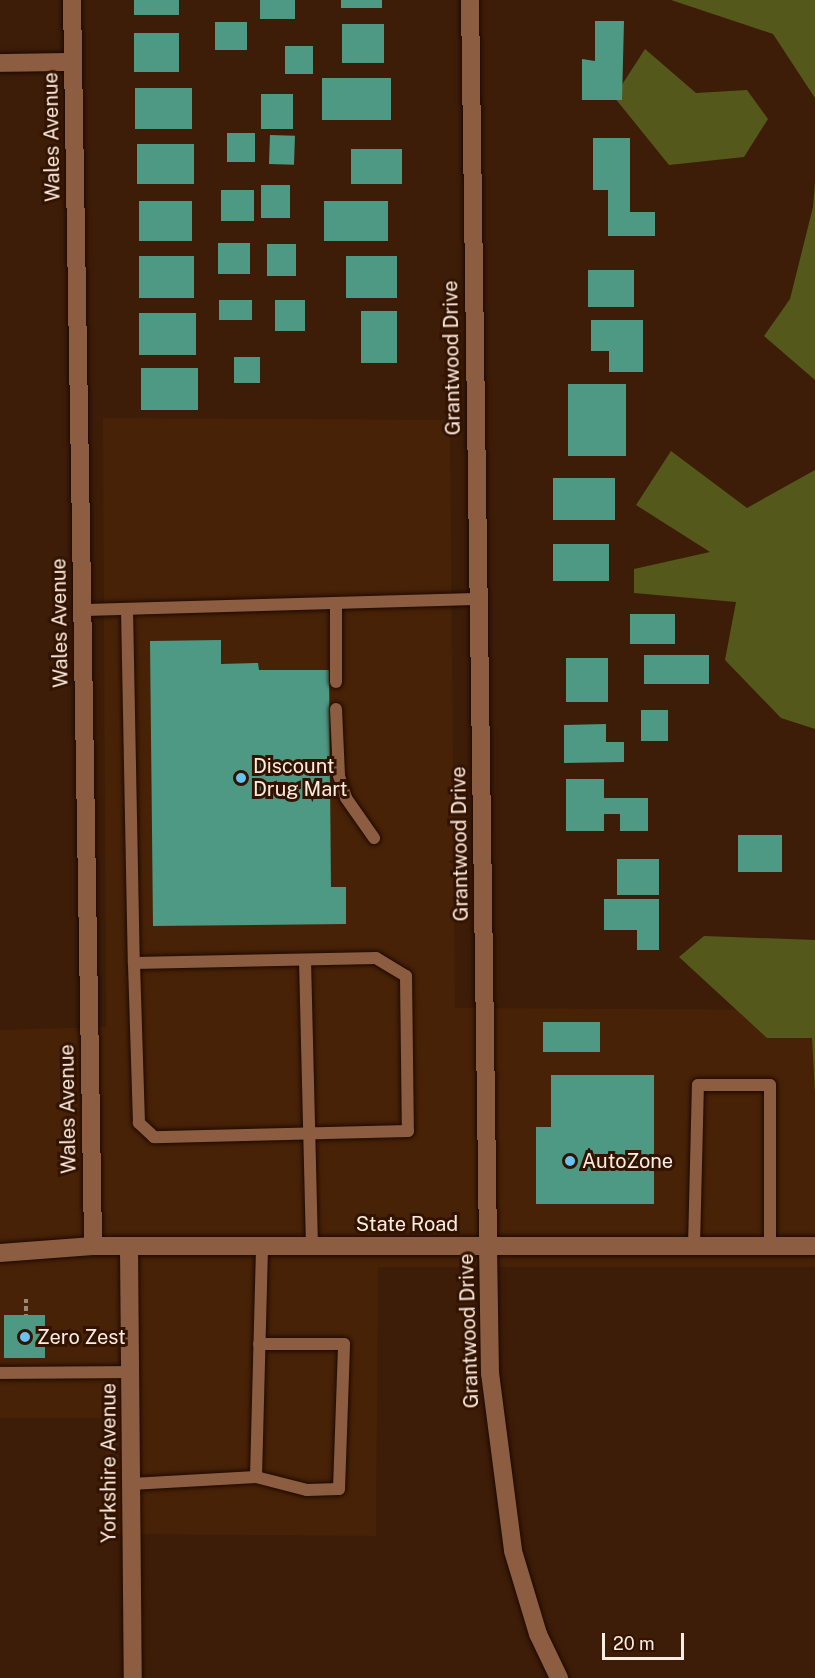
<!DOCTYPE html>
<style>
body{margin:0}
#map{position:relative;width:815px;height:1678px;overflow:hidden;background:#3d1d07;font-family:"Public Sans",sans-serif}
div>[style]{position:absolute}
.built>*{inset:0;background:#472206}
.forest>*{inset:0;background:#54581a}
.building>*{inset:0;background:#4e9984;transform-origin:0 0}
.path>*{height:4px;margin-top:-2px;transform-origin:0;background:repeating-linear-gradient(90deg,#9e8676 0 4.5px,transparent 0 7.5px)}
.roads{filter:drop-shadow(0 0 2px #1e0900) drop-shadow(0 0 2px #1e0900)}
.service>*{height:12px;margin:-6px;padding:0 6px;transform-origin:6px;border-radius:6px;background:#8c5d40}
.minor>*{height:18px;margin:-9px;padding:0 9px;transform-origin:9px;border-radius:9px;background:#8c5d40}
.tertiary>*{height:18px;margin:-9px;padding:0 9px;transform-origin:9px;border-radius:9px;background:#8c5d40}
.secondary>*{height:18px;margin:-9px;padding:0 9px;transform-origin:9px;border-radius:9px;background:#8c5d40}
.dots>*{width:16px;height:16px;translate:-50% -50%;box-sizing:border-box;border:3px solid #321300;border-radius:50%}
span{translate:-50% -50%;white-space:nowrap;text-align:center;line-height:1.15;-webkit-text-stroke:6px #321300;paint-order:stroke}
.street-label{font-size:20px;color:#fdece2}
.poi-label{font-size:20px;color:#fdece2}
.left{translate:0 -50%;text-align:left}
.scale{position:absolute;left:602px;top:1633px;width:82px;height:27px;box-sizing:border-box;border:3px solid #fdece2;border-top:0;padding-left:8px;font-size:18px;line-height:21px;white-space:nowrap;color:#fdece2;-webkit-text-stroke:4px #321300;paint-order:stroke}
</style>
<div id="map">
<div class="built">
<i style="clip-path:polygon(103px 418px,450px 420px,455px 1008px,815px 1010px,815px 1267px,378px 1267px,376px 1536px,104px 1534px,107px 1418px,0 1418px,0 1030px,106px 1027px)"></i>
</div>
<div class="forest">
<i style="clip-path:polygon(671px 0,815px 0,815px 98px,773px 34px)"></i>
<i style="clip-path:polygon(645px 49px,696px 93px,747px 90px,768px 119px,744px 157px,669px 165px,614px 97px)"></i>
<i style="clip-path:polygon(815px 182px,815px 380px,764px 336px,790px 299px,813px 207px)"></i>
<i style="clip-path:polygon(671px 451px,747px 508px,815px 470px,815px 729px,781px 718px,725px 660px,736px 602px,634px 593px,634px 569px,710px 552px,636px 505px)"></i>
<i style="clip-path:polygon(704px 936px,815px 940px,815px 1093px,812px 1038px,767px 1038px,679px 957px)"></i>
</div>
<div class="building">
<i style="left:134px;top:0;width:45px;height:15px"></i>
<i style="left:260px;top:0;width:35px;height:19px"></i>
<i style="left:341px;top:0;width:41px;height:8px"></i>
<i style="clip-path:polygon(595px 21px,624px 21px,622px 100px,582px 100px,582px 59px,595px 61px)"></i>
<i style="left:215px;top:22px;width:32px;height:28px"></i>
<i style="left:342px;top:24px;width:42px;height:39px"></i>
<i style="left:134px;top:33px;width:45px;height:39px"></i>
<i style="left:285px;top:46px;width:28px;height:28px"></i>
<i style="left:322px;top:78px;width:69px;height:42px"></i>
<i style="left:135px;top:88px;width:57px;height:41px"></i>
<i style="left:261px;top:94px;width:32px;height:35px"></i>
<i style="left:227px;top:133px;width:28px;height:29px"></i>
<i style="left:270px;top:135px;width:25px;height:29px;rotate:2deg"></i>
<i style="clip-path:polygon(593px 138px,630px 138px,630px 212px,655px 212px,655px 236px,608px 236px,608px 190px,593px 190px)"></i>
<i style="left:137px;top:144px;width:57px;height:40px"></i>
<i style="left:351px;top:149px;width:51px;height:35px"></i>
<i style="left:290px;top:185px;width:33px;height:29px;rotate:90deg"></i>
<i style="left:221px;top:190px;width:33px;height:31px"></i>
<i style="left:139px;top:201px;width:53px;height:40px"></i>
<i style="left:324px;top:201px;width:64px;height:40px"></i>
<i style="left:218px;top:243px;width:32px;height:31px"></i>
<i style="left:296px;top:244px;width:32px;height:29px;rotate:90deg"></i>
<i style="left:139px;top:256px;width:55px;height:42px"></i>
<i style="left:346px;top:256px;width:51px;height:42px"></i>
<i style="left:588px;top:270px;width:46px;height:37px"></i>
<i style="left:219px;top:300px;width:33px;height:20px"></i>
<i style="left:275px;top:300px;width:30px;height:31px"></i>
<i style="left:361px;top:311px;width:36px;height:52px"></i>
<i style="left:139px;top:313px;width:57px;height:42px"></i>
<i style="clip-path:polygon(591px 320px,643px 320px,643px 372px,609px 372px,609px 351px,591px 351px)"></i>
<i style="left:234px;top:357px;width:26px;height:26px"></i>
<i style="left:141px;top:368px;width:57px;height:42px"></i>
<i style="left:568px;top:384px;width:58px;height:72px"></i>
<i style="left:553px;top:478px;width:62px;height:42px"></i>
<i style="left:553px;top:544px;width:56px;height:37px"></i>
<i style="left:630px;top:614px;width:45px;height:30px"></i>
<i style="clip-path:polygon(221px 640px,221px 664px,258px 663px,259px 670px,329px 670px,331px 887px,346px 887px,346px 924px,153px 926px,150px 641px)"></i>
<i style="left:644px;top:655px;width:65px;height:29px"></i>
<i style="left:566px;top:658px;width:42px;height:44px"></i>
<i style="left:641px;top:710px;width:27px;height:31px"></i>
<i style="clip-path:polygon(606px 724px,606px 742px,624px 742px,624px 762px,564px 763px,564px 725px)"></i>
<i style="clip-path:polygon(566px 779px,604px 779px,604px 798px,648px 798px,648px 831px,620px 831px,620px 814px,604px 814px,604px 831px,566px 831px)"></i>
<i style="left:738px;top:835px;width:44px;height:37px"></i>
<i style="left:617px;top:859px;width:42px;height:36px"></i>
<i style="clip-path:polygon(604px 899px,659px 899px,659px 950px,637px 950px,637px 930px,604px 930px)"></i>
<i style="left:543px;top:1022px;width:57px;height:30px"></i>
<i style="clip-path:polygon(551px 1075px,654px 1075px,654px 1204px,536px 1204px,536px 1127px,551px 1127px)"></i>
<i style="left:4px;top:1315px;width:41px;height:43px"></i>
</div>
<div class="path">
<i style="left:26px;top:1299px;width:16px;rotate:90deg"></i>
</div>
<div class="roads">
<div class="service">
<i style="left:127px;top:609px;width:354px;rotate:88.9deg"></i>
<i style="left:134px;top:963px;width:242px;rotate:-1.2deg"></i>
<i style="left:376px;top:958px;width:35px;rotate:31deg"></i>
<i style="left:406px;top:976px;width:155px;rotate:89.3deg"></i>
<i style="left:408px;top:1131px;width:254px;rotate:178.6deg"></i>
<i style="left:154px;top:1137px;width:21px;rotate:-137deg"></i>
<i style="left:139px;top:1123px;width:160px;rotate:-91.8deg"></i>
<i style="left:82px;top:610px;width:396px;rotate:-1.6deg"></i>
<i style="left:336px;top:682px;width:78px;rotate:-90deg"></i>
<i style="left:336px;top:709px;width:67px;rotate:87.4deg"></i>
<i style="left:339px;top:776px;width:23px;rotate:72deg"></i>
<i style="left:346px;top:798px;width:49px;rotate:55deg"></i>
<i style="left:305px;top:960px;width:287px;rotate:88.6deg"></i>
<i style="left:694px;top:1246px;width:161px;rotate:-88.6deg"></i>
<i style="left:698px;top:1085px;width:72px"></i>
<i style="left:770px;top:1085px;width:161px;rotate:90deg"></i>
<i style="left:0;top:1373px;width:130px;rotate:-0.4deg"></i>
<i style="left:256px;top:1477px;width:53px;rotate:14.3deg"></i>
<i style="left:307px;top:1490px;width:32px;rotate:-2deg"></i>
<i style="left:339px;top:1489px;width:145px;rotate:-88deg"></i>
<i style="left:344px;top:1344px;width:85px;rotate:180deg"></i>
<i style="left:131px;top:1484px;width:125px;rotate:-3.2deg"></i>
<i style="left:256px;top:1477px;width:230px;rotate:-88.5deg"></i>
</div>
<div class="minor">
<i style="left:72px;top:0;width:1246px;rotate:89.03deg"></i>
<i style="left:0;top:63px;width:73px;rotate:-0.8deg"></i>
<i style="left:488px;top:1246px;width:127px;rotate:89.1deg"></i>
<i style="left:490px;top:1373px;width:179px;rotate:82.6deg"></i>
<i style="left:513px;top:1551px;width:87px;rotate:73.2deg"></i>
<i style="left:538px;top:1634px;width:49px;rotate:64.5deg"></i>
<i style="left:129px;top:1248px;width:430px;rotate:89.5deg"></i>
</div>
<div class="tertiary">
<i style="left:470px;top:0;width:1246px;rotate:89.17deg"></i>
</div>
<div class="secondary">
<i style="left:0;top:1253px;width:93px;rotate:-4.3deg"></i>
<i style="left:93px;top:1246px;width:722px"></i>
</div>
</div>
<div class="dots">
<i style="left:241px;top:778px;background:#69c3f1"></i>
<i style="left:570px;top:1161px;background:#69c3f1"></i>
<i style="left:25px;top:1337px;background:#69c3f1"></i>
</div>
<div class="street-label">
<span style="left:52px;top:137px;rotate:-91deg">Wales Avenue</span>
<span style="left:452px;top:358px;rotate:-91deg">Grantwood Drive</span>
<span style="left:60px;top:623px;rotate:-91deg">Wales Avenue</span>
<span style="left:460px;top:844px;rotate:-91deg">Grantwood Drive</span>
<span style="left:68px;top:1109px;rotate:-91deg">Wales Avenue</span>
<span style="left:407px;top:1224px">State Road</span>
<span style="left:469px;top:1331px;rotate:-92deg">Grantwood Drive</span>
<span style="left:109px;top:1463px;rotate:-90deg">Yorkshire Avenue</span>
</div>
<div class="poi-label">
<span class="left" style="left:253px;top:778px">Discount<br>Drug Mart</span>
<span class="left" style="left:582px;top:1161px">AutoZone</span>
<span class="left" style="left:37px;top:1337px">Zero Zest</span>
</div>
<div class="scale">20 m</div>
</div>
